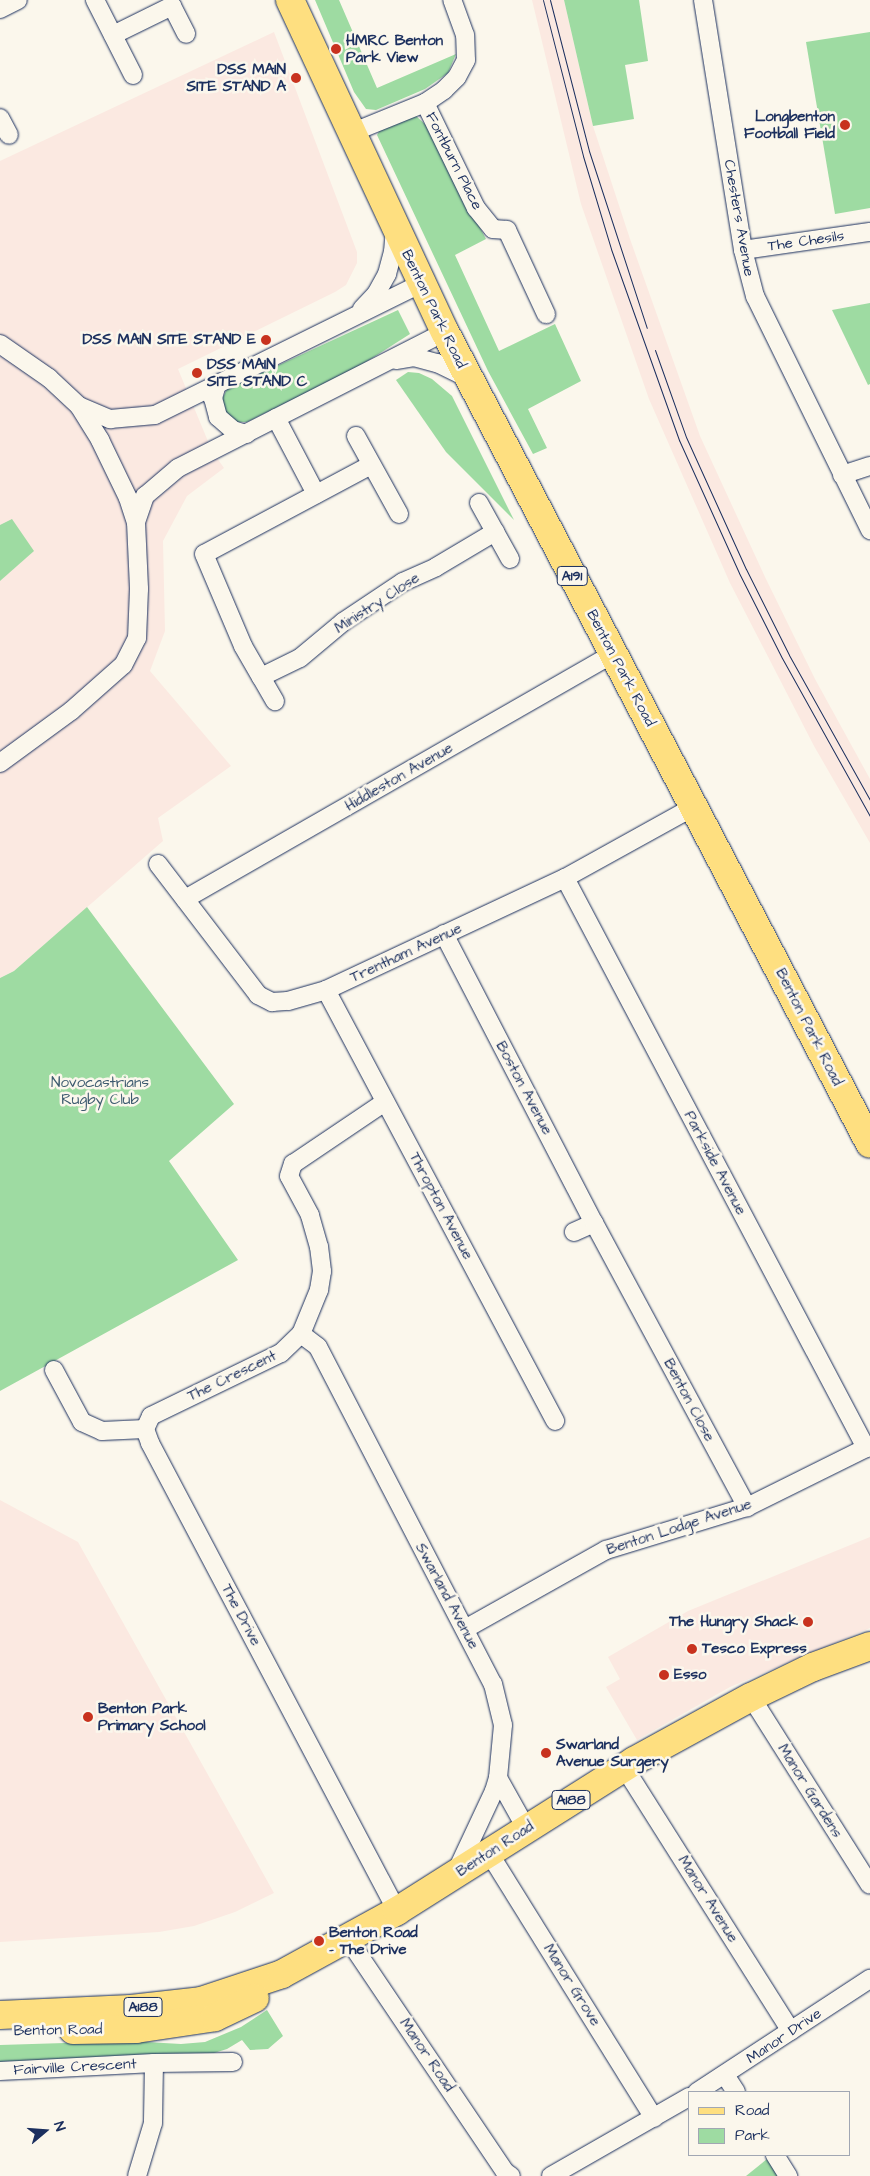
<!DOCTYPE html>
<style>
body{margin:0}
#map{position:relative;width:870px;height:2176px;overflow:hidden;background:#fbf7ec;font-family:"Architects Daughter",sans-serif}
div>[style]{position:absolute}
.built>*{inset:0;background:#fbe9e1}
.green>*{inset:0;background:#9edba2}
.roads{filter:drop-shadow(0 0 1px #1b2f5e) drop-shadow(0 0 1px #1b2f5e)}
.street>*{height:18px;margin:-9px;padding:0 9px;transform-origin:9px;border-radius:9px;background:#fbf7ec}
.primary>*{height:28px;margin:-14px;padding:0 14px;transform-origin:14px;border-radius:14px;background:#fedf80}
.tram>*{height:1px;margin:-0.5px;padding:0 0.5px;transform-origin:0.5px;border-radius:0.5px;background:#1b2f5e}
.dots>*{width:14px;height:14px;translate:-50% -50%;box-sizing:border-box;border:2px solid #fbf7ec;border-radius:50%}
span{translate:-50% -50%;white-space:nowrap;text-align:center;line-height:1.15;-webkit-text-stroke:5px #fbf7ec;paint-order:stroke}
.shield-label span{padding:1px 4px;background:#fbf7ec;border:1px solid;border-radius:4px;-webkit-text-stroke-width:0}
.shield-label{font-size:14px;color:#1b2f5e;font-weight:700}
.poi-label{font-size:15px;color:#1b2f5e;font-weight:700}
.left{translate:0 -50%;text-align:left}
.right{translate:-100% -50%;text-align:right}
.street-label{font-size:15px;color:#1b2f5e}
.park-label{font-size:15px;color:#3c5a6f}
.legend{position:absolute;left:688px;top:2091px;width:162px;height:65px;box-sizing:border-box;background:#fbf7ec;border:1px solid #a1a7b3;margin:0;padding:6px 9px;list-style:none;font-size:15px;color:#1b2f5e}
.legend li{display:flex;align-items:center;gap:10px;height:25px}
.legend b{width:25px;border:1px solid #a1a7b3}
.north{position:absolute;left:20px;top:2106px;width:50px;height:50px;-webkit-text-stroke:4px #fbf7ec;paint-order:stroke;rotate:72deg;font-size:14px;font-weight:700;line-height:20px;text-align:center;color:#1b2f5e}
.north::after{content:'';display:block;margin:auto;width:18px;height:22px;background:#1b2f5e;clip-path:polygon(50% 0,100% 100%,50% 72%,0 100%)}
</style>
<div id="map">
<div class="built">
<i style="clip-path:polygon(532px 0,564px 0,593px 126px,630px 239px,700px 436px,765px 577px,815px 679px,870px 779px,870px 843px,814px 746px,730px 583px,649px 399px,581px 204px)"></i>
<i style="clip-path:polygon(274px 32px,357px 252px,357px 263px,346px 285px,335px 292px,178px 369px,212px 451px,224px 468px,187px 496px,163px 541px,165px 631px,150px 671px,231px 766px,158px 818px,163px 841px,14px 971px,0 978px,0 161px)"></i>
<i style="clip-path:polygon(0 1500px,78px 1542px,274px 1893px,235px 1912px,194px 1926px,159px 1932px,0 1942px)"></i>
<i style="clip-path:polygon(870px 1537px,870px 1628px,730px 1687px,637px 1740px,606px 1687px,620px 1679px,608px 1657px,688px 1611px)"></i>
</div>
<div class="green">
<i style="clip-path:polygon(315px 0,339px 0,377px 88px,456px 54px,448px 73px,425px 89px,376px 110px,366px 109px,354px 92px)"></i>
<i style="clip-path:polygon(564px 0,639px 0,648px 61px,625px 65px,634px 119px,593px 126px)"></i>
<i style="clip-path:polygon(870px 32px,870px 208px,835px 214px,806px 42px)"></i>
<i style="clip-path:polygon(415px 115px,427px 126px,486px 239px,455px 255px,499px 351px,555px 324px,581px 381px,528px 409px,547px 448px,533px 454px,488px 371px,377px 135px,381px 128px)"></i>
<i style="clip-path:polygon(870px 303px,870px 384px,868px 385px,832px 310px)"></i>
<i style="clip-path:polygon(398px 310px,410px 334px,352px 371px,247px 422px,236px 422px,227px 417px,222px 399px,227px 389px)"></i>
<i style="clip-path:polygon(408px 372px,419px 373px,432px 379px,452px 396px,514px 520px,446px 452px,396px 380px)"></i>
<i style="clip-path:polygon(12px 519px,34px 551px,0 581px,0 525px)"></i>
<i style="clip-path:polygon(87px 907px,234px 1104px,169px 1161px,238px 1260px,0 1391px,0 978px,14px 971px)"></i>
<i style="clip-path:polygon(267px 2010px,283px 2036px,268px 2049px,250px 2050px,242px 2040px,227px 2049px,214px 2053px,0 2062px,0 2045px,129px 2041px,181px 2044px,205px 2042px,241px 2027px)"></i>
<i style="clip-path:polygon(772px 2155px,788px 2176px,746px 2176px)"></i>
</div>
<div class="roads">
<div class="street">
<i style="left:95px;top:0;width:84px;rotate:63.1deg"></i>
<i style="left:703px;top:0;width:253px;rotate:80.9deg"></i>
<i style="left:743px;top:250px;width:48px;rotate:75.4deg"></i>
<i style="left:755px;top:296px;width:261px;rotate:63.8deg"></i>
<i style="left:0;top:9px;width:20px;rotate:-27deg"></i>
<i style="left:113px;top:35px;width:66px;rotate:-26.2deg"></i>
<i style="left:172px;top:6px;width:31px;rotate:63deg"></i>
<i style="left:425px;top:103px;width:117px;rotate:64.1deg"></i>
<i style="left:476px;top:208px;width:27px;rotate:51deg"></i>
<i style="left:493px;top:229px;width:14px;rotate:4deg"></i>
<i style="left:507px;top:230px;width:93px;rotate:65.1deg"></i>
<i style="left:0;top:118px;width:19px;rotate:62deg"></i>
<i style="left:351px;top:133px;width:80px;rotate:-22.1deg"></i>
<i style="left:425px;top:103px;width:23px;rotate:-34deg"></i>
<i style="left:444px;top:90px;width:18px;rotate:-45deg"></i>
<i style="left:457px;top:77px;width:19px;rotate:-62deg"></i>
<i style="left:466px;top:60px;width:25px;rotate:-92deg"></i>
<i style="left:465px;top:35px;width:37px;rotate:-110deg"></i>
<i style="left:743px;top:250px;width:128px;rotate:-8.1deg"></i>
<i style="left:362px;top:309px;width:21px;rotate:-47deg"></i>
<i style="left:376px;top:294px;width:23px;rotate:-61deg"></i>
<i style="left:387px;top:274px;width:23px;rotate:-75deg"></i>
<i style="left:393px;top:252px;width:23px;rotate:-85deg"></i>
<i style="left:0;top:344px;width:60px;rotate:34.8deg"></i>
<i style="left:49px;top:378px;width:41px;rotate:43deg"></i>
<i style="left:79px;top:406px;width:40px;rotate:58deg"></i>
<i style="left:100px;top:440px;width:64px;rotate:64.2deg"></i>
<i style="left:128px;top:498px;width:25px;rotate:72deg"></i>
<i style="left:136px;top:522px;width:67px;rotate:87.4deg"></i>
<i style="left:139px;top:589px;width:49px;rotate:92.3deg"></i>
<i style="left:137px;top:638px;width:30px;rotate:117deg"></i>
<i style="left:123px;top:665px;width:69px;rotate:138.5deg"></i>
<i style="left:71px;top:711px;width:88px;rotate:143.8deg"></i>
<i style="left:396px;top:360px;width:18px;rotate:-9deg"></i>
<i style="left:414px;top:357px;width:24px;rotate:15deg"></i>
<i style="left:437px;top:363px;width:25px;rotate:26deg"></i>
<i style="left:460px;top:374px;width:11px;rotate:45deg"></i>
<i style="left:217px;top:384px;width:15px;rotate:106deg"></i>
<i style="left:213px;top:398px;width:20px;rotate:75deg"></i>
<i style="left:218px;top:417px;width:20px;rotate:41deg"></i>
<i style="left:233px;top:430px;width:14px;rotate:17deg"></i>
<i style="left:79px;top:406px;width:34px;rotate:23deg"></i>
<i style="left:110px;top:419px;width:45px;rotate:-5.1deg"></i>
<i style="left:155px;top:415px;width:298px;rotate:-26.3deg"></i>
<i style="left:276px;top:418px;width:86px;rotate:62.2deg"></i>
<i style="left:356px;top:436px;width:89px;rotate:61.1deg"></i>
<i style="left:371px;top:465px;width:189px;rotate:151.9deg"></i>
<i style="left:204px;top:554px;width:100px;rotate:67deg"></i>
<i style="left:243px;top:646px;width:36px;rotate:60deg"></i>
<i style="left:261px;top:677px;width:43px;rotate:-26deg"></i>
<i style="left:300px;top:658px;width:56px;rotate:-39.9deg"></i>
<i style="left:343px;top:622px;width:72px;rotate:-33.7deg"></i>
<i style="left:403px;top:582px;width:36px;rotate:-24deg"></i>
<i style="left:436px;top:567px;width:69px;rotate:-30.7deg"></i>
<i style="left:842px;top:475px;width:29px;rotate:-18deg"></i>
<i style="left:479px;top:503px;width:64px;rotate:61deg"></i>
<i style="left:136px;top:522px;width:28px;rotate:-71deg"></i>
<i style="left:145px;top:496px;width:43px;rotate:-40.3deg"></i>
<i style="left:178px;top:468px;width:300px;rotate:-27deg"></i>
<i style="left:261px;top:677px;width:28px;rotate:60deg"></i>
<i style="left:158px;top:864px;width:165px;rotate:52.6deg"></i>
<i style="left:258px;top:995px;width:16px;rotate:27deg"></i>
<i style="left:272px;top:1002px;width:16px;rotate:-4deg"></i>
<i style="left:288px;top:1001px;width:40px;rotate:-16deg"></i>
<i style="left:326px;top:990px;width:264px;rotate:-25.1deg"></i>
<i style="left:565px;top:878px;width:149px;rotate:-29deg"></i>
<i style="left:565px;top:878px;width:645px;rotate:62.16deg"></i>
<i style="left:185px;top:899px;width:492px;rotate:-29.8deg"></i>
<i style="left:444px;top:934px;width:326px;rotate:62.6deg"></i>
<i style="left:594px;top:1223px;width:22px;rotate:156deg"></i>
<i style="left:326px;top:990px;width:488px;rotate:62deg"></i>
<i style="left:594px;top:1223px;width:323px;rotate:61.7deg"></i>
<i style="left:301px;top:1334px;width:21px;rotate:37deg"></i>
<i style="left:318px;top:1347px;width:380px;rotate:62.6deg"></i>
<i style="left:493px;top:1684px;width:42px;rotate:76.3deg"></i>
<i style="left:503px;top:1725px;width:53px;rotate:95.4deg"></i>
<i style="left:498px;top:1778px;width:14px;rotate:107deg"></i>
<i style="left:494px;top:1791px;width:89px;rotate:115.1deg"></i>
<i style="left:54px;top:1370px;width:59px;rotate:61.7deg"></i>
<i style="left:82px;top:1422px;width:22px;rotate:24deg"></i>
<i style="left:102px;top:1431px;width:43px;rotate:-2.7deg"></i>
<i style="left:145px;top:1429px;width:15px;rotate:70deg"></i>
<i style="left:150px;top:1443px;width:529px;rotate:62.18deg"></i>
<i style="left:145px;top:1429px;width:14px;rotate:-65deg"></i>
<i style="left:151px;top:1416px;width:144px;rotate:-25.9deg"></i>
<i style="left:281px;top:1353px;width:28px;rotate:-44deg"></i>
<i style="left:301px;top:1334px;width:48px;rotate:-67.8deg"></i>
<i style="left:319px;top:1290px;width:19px;rotate:-81deg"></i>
<i style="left:322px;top:1271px;width:24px;rotate:-97deg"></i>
<i style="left:319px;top:1247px;width:33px;rotate:-106deg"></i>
<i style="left:310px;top:1215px;width:44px;rotate:-118.3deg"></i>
<i style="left:289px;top:1176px;width:13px;rotate:-72deg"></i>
<i style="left:293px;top:1164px;width:111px;rotate:-34deg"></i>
<i style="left:465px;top:1629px;width:162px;rotate:-29.3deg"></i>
<i style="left:606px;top:1550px;width:147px;rotate:-17deg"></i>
<i style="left:747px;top:1507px;width:137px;rotate:-26.4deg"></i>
<i style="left:751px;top:1697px;width:222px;rotate:57.7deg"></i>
<i style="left:624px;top:1767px;width:312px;rotate:57.7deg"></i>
<i style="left:498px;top:1778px;width:57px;rotate:60.8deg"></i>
<i style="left:489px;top:1853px;width:312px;rotate:58.1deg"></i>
<i style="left:348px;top:1939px;width:281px;rotate:56deg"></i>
<i style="left:505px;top:2172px;width:7px;rotate:34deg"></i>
<i style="left:154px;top:2063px;width:79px;rotate:-0.7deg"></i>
<i style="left:0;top:2071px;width:154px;rotate:-3deg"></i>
<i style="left:154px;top:2063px;width:60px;rotate:91deg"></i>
<i style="left:153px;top:2123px;width:55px;rotate:106.8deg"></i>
<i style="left:725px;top:2075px;width:20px;rotate:57deg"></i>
<i style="left:697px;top:2092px;width:207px;rotate:-33.2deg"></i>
<i style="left:775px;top:2155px;width:25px;rotate:58deg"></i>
<i style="left:551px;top:2176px;width:159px;rotate:-29.8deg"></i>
</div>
<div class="primary">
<i style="left:290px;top:0;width:366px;rotate:65deg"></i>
<i style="left:445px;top:332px;width:916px;rotate:62.37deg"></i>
<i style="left:0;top:2015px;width:131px;rotate:-2.6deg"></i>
<i style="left:131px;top:2009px;width:70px;rotate:-6.5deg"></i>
<i style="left:201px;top:2001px;width:85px;rotate:-18.4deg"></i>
<i style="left:282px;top:1974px;width:131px;rotate:-28.7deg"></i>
<i style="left:397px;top:1911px;width:280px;rotate:-32.3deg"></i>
<i style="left:634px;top:1761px;width:133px;rotate:-28.7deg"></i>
<i style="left:751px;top:1697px;width:69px;rotate:-25.8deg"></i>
<i style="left:813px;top:1667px;width:61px;rotate:-20.2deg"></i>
<i style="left:73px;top:2030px;width:63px;rotate:-0.9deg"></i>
<i style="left:136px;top:2029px;width:80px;rotate:-8.6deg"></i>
<i style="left:215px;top:2017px;width:44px;rotate:-25.4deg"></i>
</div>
</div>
<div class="tram">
<i style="left:543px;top:0;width:161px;rotate:75.6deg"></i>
<i style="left:583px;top:156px;width:97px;rotate:73.2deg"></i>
<i style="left:611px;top:249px;width:203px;rotate:70.4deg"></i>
<i style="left:679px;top:440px;width:146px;rotate:65.7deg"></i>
<i style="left:739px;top:573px;width:95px;rotate:63.2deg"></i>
<i style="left:782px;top:658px;width:181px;rotate:60.9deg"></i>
<i style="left:550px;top:0;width:156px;rotate:75.5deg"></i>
<i style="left:589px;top:151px;width:186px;rotate:71.9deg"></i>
<i style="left:655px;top:350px;width:92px;rotate:70.4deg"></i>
<i style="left:686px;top:437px;width:145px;rotate:65.6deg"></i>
<i style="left:746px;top:569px;width:96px;rotate:63.4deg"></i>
<i style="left:789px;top:655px;width:166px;rotate:60.8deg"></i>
</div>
<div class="dots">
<i style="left:336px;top:49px;background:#c8321e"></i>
<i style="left:296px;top:78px;background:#c8321e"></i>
<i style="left:845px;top:125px;background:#c8321e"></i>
<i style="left:266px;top:340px;background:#c8321e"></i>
<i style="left:197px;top:373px;background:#c8321e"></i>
<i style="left:808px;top:1622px;background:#c8321e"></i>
<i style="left:692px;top:1649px;background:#c8321e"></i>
<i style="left:664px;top:1675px;background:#c8321e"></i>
<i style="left:88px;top:1717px;background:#c8321e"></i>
<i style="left:546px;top:1753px;background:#c8321e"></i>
<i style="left:319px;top:1941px;background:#c8321e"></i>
</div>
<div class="shield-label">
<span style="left:572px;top:576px">A191</span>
<span style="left:571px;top:1800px">A188</span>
<span style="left:143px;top:2007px">A188</span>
</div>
<div class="poi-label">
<span class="left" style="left:346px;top:49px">HMRC Benton<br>Park View</span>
<span class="right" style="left:286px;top:78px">DSS MAIN<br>SITE STAND A</span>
<span class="right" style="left:835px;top:125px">Longbenton<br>Football Field</span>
<span class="right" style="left:256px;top:340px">DSS MAIN SITE STAND E</span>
<span class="left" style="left:207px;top:373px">DSS MAIN<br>SITE STAND C</span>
<span class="right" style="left:798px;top:1622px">The Hungry Shack</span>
<span class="left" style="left:702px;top:1649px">Tesco Express</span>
<span class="left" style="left:674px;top:1675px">Esso</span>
<span class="left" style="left:98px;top:1717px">Benton Park<br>Primary School</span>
<span class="left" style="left:556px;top:1753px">Swarland<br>Avenue Surgery</span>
<span class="left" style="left:329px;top:1941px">Benton Road<br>- The Drive</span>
</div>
<div class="street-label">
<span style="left:454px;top:161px;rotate:63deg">Fontburn Place</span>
<span style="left:739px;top:218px;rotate:80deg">Chesters Avenue</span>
<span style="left:806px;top:241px;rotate:-8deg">The Chesils</span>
<span style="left:434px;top:309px;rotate:64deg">Benton Park Road</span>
<span style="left:377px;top:603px;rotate:-33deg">Ministry Close</span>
<span style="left:621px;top:668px;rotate:62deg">Benton Park Road</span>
<span style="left:399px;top:777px;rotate:-30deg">Hiddleston Avenue</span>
<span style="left:406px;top:953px;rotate:-25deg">Trentham Avenue</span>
<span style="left:809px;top:1027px;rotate:63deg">Benton Park Road</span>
<span style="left:524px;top:1088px;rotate:62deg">Boston Avenue</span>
<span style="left:715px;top:1163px;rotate:62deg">Parkside Avenue</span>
<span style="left:441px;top:1206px;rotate:62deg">Thropton Avenue</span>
<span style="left:232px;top:1376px;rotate:-26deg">The Crescent</span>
<span style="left:689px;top:1400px;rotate:62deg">Benton Close</span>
<span style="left:679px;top:1527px;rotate:-18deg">Benton Lodge Avenue</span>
<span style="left:447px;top:1596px;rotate:62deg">Swarland Avenue</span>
<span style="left:241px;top:1615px;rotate:62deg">The Drive</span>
<span style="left:810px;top:1791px;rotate:58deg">Manor Gardens</span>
<span style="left:495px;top:1849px;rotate:-33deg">Benton Road</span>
<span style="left:708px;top:1899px;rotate:58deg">Manor Avenue</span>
<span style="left:572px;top:1985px;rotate:58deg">Manor Grove</span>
<span style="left:58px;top:2030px;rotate:-1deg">Benton Road</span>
<span style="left:784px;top:2036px;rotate:-34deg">Manor Drive</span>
<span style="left:427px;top:2055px;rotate:56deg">Manor Road</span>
<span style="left:75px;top:2067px;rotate:-3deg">Fairville Crescent</span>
</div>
<div class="park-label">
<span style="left:100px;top:1091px">Novocastrians<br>Rugby Club</span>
</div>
<ul class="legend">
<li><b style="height:6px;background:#fedf80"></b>Road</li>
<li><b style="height:14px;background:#9edba2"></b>Park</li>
</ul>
<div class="north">N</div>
</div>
